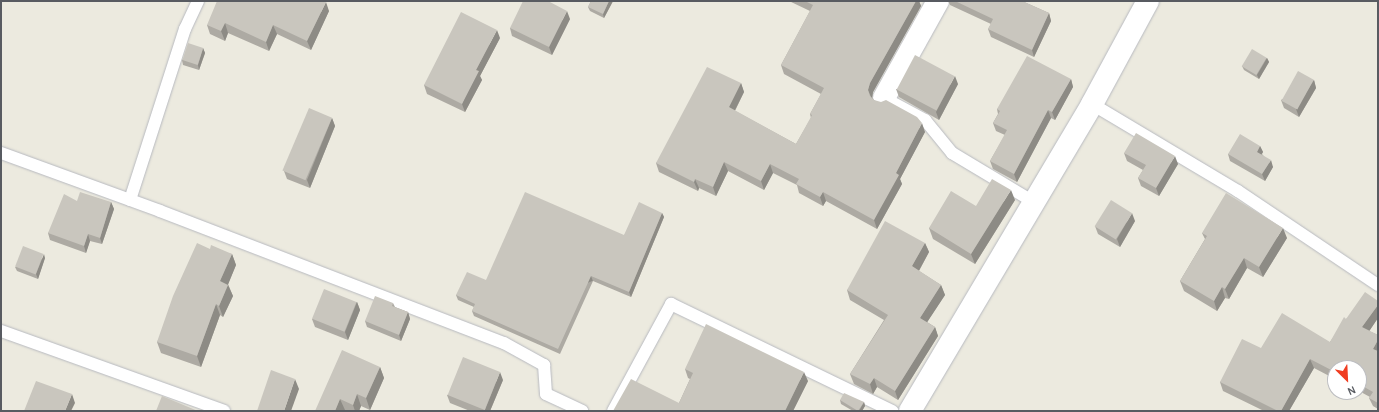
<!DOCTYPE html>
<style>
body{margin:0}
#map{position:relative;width:1379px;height:412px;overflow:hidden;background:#eceadf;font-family:Karla,sans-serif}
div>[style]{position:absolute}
.roads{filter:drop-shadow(0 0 1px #b7b9bf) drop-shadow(0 0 1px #b7b9bf)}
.service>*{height:12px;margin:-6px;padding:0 6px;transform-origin:6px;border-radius:6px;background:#fff}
.minor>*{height:22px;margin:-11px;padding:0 11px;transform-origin:11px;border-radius:11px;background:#fff}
.wall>*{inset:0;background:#adaaa3}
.shaded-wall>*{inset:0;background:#8d8b85;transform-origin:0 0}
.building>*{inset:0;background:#c9c6be;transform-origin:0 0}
span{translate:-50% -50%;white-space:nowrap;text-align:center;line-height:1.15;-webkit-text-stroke:4px #fff;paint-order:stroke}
.frame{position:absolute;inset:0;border:2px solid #585b61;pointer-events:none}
.north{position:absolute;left:1327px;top:360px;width:40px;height:40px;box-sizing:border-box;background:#fff;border:1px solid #bcbdc0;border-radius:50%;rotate:156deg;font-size:11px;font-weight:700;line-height:16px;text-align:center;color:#585b61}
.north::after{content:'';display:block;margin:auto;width:14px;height:18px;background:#f03d21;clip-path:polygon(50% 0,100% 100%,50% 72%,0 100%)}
</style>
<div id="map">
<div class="roads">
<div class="service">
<i style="left:884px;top:98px;width:47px;rotate:28.2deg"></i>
<i style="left:925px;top:120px;width:43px;rotate:50.7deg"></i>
<i style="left:952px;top:153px;width:96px;rotate:30.9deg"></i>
<i style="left:1092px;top:104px;width:170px;rotate:30.8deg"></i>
<i style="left:1238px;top:191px;width:169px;rotate:33.9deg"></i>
<i style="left:1px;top:153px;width:169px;rotate:20deg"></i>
<i style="left:160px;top:211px;width:368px;rotate:21deg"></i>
<i style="left:504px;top:343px;width:46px;rotate:28.8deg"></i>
<i style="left:544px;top:365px;width:29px;rotate:86deg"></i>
<i style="left:546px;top:394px;width:40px;rotate:25deg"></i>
<i style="left:130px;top:200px;width:180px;rotate:-72.2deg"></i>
<i style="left:185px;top:29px;width:31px;rotate:-65deg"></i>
<i style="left:1px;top:331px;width:237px;rotate:19.7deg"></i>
<i style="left:613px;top:411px;width:122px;rotate:-61.5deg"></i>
<i style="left:671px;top:304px;width:246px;rotate:25.8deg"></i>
</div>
<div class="minor">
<i style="left:884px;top:98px;width:111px;rotate:-60.9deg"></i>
<i style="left:910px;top:411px;width:357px;rotate:-59.3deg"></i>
<i style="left:1092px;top:104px;width:117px;rotate:-61.5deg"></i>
</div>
</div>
<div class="wall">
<i style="clip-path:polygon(591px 1px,613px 1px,604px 18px,590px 11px,588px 7px)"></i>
<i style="clip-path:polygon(789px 1px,919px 1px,921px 6px,873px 92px,872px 97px,874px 100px,925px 132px,900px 179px,902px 184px,877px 229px,826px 201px,823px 206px,799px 193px,797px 185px,773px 173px,764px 190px,728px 171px,716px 196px,699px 188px,698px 191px,659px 172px,656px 163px,741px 83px,744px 92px,735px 111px,796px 144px,811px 118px,810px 114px,821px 94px,784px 74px,781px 65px,810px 11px)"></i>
<i style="clip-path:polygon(948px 1px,1022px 1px,1049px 13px,1051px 21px,1034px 57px,991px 37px,988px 29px,991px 24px,950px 5px)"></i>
<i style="clip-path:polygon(329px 11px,311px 50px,277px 34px,269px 51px,228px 33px,225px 41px,210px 34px,207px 25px)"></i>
<i style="clip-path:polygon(570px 19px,552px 55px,512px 36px,510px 28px)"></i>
<i style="clip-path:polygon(500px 38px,480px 76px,482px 80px,465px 112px,427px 94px,424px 85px)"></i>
<i style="clip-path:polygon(203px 48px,205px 53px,199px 70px,183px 65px,182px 60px)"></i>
<i style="clip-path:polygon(1267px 58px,1269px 62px,1259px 79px,1244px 70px,1242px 66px)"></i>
<i style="clip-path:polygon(1071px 79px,1073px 87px,1055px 120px,1051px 118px,1017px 182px,993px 169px,990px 161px,1005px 135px,996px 131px,993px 123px,998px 114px,997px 109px)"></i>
<i style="clip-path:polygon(1314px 80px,1316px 88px,1299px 117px,1284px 108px,1281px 100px)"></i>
<i style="clip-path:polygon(958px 84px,939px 120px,899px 97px,896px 89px)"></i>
<i style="clip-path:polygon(332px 118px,335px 126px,310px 188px,287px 179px,284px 171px)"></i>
<i style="clip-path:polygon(1260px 146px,1263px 152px,1262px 154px,1273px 167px,1265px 181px,1230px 161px,1228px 154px)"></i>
<i style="clip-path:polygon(1124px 153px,1178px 164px,1159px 196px,1141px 186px,1138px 178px,1143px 170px,1127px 161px)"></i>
<i style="clip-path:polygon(1015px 200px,975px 264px,933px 239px,929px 228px,976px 206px)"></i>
<i style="clip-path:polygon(77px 201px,111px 202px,114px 209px,102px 244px,90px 241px,86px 253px,50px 240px,48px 233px)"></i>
<i style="clip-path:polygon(662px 213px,664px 217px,631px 297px,593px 281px,560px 354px,474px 316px,472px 311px,474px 307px,458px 300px,456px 295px,486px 280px,624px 235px)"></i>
<i style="clip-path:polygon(1135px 221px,1120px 247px,1098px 234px,1095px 226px)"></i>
<i style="clip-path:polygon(1202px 233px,1287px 238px,1263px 277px,1247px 268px,1229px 299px,1225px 298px,1217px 311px,1184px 291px,1180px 281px,1205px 239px)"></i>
<i style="clip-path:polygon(925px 243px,929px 252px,919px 271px,941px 285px,945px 295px,927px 322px,935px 327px,938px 336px,898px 400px,877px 387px,873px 394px,854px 384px,850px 374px,884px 320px,850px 300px,847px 290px)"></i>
<i style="clip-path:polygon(210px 249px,232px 254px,236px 265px,228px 284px,233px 296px,223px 317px,220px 315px,201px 367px,161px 353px,157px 342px)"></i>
<i style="clip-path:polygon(45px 258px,38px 279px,17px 271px,15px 267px)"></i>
<i style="clip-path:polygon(1378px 301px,1378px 318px,1369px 331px,1378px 335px,1378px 409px,1373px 406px,1369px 398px,1370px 397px,1359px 391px,1359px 368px,1335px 368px,1335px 379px,1314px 368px,1289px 411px,1264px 411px,1223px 391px,1220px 382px,1261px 348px,1330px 342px,1346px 319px)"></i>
<i style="clip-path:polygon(357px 302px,360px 310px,348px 340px,315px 327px,312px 319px)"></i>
<i style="clip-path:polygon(393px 303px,395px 307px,408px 312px,410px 319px,401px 341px,367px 327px,365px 321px)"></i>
<i style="clip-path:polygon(380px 367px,384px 378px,370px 410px,361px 406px,359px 411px,346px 411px,345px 410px,315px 411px)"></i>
<i style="clip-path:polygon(685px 369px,808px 381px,793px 411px,613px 411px,679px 403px,690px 379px,688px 378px)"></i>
<i style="clip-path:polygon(503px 380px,490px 411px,470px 411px,450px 403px,447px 395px)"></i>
<i style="clip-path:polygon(840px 400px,864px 402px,865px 406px,862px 411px,853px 411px,841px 404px)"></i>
</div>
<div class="shaded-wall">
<i style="clip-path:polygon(609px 1px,613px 1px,604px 18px,603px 14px)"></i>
<i style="clip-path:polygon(916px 1px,919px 1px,921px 6px,873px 92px,872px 99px,868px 90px,870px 83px)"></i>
<i style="clip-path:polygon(326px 2px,329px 11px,311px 50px,307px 41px)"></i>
<i style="clip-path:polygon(567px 11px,570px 19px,552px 55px,549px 47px)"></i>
<i style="clip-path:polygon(1049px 13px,1051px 21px,1034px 57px,1032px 50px)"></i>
<i style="clip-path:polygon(225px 23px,228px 33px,225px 41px,221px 31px)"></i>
<i style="clip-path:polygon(273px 25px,277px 34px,269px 51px,266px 42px)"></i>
<i style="clip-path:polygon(497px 30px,500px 38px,480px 76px,482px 80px,465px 112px,462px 104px,476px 70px)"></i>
<i style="clip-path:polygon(203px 48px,205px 53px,199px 70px,198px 65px)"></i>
<i style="clip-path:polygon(1267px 58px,1269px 62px,1259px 79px,1257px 75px)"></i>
<i style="clip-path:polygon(955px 76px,958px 84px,939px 120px,936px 112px)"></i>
<i style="clip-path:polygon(1071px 79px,1073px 87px,1055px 120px,1052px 112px)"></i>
<i style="clip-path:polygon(1314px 80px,1316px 88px,1299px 117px,1296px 109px)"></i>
<i style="clip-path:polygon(741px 83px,744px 92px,732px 116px,729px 107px)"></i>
<i style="clip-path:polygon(1048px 110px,1051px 118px,1017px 182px,1014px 174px)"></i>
<i style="clip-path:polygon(332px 118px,335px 126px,310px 188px,307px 180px)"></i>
<i style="clip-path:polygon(922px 123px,925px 132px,900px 179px,902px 184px,877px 229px,874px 220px,896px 173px)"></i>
<i style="clip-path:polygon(1260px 146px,1263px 152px,1259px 158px,1257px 152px)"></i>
<i style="clip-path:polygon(1175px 156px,1178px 164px,1159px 196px,1156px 188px)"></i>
<i style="clip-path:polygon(1271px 160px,1273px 167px,1265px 181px,1262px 174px)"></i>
<i style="clip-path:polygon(724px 162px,728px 171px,716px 196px,713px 187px)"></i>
<i style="clip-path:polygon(770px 164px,773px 173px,764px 190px,761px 181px)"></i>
<i style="clip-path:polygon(695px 179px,699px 188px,698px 191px,694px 182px)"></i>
<i style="clip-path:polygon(1011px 190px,1015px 200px,975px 264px,971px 254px)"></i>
<i style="clip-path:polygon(823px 192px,826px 201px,823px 206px,820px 197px)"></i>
<i style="clip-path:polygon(111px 202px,114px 209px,102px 244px,100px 238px)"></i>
<i style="clip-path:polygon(662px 213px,664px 217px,631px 297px,629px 292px)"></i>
<i style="clip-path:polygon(1132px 213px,1135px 221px,1120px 247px,1117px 239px)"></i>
<i style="clip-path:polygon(1283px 228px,1287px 238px,1263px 277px,1259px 267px)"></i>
<i style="clip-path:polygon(88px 234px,90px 241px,86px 253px,84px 246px)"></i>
<i style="clip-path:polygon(925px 243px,929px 252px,916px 276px,912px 266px)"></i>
<i style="clip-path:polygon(44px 254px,45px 258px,38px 279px,36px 274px)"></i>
<i style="clip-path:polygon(232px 254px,236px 265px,225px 292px,220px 281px)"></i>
<i style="clip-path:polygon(1244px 258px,1247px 268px,1229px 299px,1225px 289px)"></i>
<i style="left:591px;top:276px;width:5px;height:80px;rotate:68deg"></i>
<i style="clip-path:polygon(228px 285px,233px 296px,223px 317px,219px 306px)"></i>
<i style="clip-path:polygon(941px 285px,945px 295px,924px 327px,920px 318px)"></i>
<i style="clip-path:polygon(1222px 287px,1225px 298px,1217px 311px,1214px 301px)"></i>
<i style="clip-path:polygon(357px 302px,360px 310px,348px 340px,345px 332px)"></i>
<i style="clip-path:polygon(216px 304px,220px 315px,201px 367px,197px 356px)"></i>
<i style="clip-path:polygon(1378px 305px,1378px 318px,1366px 336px,1362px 327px)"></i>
<i style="clip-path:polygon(408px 312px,410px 319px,401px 341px,399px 335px)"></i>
<i style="clip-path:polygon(935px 327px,938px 336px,898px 400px,895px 391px)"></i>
<i style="clip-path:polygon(1378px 340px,1378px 354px,1373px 349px)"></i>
<i style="clip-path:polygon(1310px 359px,1314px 368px,1289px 411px,1281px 411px)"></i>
<i style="clip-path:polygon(380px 367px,384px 378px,370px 410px,366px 398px)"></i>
<i style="clip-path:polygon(500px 372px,503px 380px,490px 411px,485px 411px,485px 410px)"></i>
<i style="clip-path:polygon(804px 372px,808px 381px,793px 411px,785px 411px)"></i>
<i style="clip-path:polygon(874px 378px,877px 387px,873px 394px,870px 384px)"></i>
<i style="clip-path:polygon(295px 379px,299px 389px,291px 411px,284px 411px)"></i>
<i style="clip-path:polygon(72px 394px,75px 403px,71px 411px,65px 411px)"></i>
<i style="clip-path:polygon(357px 394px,361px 406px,359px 411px,355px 411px,353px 405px)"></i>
<i style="clip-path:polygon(340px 399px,345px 410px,344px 411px,335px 411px)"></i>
<i style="clip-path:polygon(864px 402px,865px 406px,862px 411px,859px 411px)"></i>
</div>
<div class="building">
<i style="clip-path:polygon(217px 1px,324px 1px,326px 2px,307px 41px,273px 25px,266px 42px,225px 23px,221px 31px,207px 25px)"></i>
<i style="clip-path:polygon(523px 1px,548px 1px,567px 11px,549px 47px,510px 28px)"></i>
<i style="clip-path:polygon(591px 1px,609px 1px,603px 14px,588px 7px)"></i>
<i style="clip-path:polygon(805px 1px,916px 1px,870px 83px,868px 90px,870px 96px,874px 100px,881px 102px,886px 100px,917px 117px,922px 123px,896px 173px,899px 175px,874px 220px,823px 192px,820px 197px,796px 184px,799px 179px,770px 164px,761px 181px,724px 162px,713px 187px,695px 179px,694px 182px,656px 163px,707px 67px,741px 83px,729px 107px,796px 144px,812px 115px,810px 114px,824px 88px,781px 65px,813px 5px)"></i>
<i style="clip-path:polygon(955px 1px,1022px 1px,1049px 13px,1032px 50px,988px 29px,993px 19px)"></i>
<i style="clip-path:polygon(461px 12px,497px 30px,476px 70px,479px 71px,462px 104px,424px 85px)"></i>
<i style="left:188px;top:43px;width:16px;height:18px;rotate:18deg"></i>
<i style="left:1252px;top:49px;width:17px;height:20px;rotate:31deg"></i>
<i style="left:915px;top:55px;width:45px;height:39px;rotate:28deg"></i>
<i style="clip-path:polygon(1027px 56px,1071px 79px,1052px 112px,1048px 110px,1014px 174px,990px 161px,1007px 130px,993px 123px,1000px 111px,997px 109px)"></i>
<i style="left:1298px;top:71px;width:18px;height:34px;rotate:29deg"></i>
<i style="left:309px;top:108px;width:25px;height:68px;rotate:23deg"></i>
<i style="clip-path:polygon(1136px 133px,1175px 156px,1156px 188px,1138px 178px,1146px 165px,1124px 153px)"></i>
<i style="clip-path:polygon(1240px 134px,1260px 146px,1257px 152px,1271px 160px,1262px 174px,1228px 154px)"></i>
<i style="clip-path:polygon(992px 179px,1011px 190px,971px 254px,929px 228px,951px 191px,976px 206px)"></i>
<i style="clip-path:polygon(80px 192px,111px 202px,100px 238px,88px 234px,84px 246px,48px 233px,64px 194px,77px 201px)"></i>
<i style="clip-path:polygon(525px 192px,624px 235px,639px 202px,662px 213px,629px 292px,591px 276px,558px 349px,472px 311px,475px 304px,456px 295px,467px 272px,486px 280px)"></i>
<i style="clip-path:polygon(1226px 193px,1283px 228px,1259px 267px,1244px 258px,1225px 289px,1222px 287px,1214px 301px,1180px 281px,1207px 236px,1202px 233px)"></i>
<i style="left:1111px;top:200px;width:25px;height:31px;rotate:32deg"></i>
<i style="clip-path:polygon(885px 221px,925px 243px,912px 266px,941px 285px,920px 318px,935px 327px,895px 391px,874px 378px,870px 384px,850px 374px,888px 315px,847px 290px)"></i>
<i style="clip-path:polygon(197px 243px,210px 249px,211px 245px,232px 254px,220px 281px,228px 285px,219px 306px,216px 304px,197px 356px,157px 342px,173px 296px)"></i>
<i style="left:23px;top:246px;width:22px;height:22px;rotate:21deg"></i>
<i style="left:324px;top:289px;width:35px;height:32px;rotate:22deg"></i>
<i style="clip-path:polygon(1365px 292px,1378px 301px,1378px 305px,1362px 327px,1378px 335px,1378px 340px,1373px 349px,1378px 351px,1378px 403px,1369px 398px,1373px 392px,1359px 384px,1359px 368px,1335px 368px,1335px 372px,1310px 359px,1281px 411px,1278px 411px,1220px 382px,1242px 339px,1261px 348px,1282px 313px,1330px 342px,1344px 317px,1346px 319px)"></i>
<i style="clip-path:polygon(375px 296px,393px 303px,392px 306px,408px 312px,399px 335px,365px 321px)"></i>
<i style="clip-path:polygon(706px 324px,804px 372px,785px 411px,613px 411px,631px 379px,679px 403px,693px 373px,685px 369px)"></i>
<i style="clip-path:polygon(342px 350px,380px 367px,366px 398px,357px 394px,353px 405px,340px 399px,335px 411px,315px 411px)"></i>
<i style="left:463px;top:357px;width:40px;height:41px;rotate:22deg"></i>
<i style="clip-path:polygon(271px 370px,295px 379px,284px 411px,257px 411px)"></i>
<i style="clip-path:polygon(36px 381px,72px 394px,65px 411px,24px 411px)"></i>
<i style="clip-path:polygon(844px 393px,864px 402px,858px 411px,840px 400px)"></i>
<i style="clip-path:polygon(162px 396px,198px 411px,156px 411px)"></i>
</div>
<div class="frame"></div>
<div class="north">N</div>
</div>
